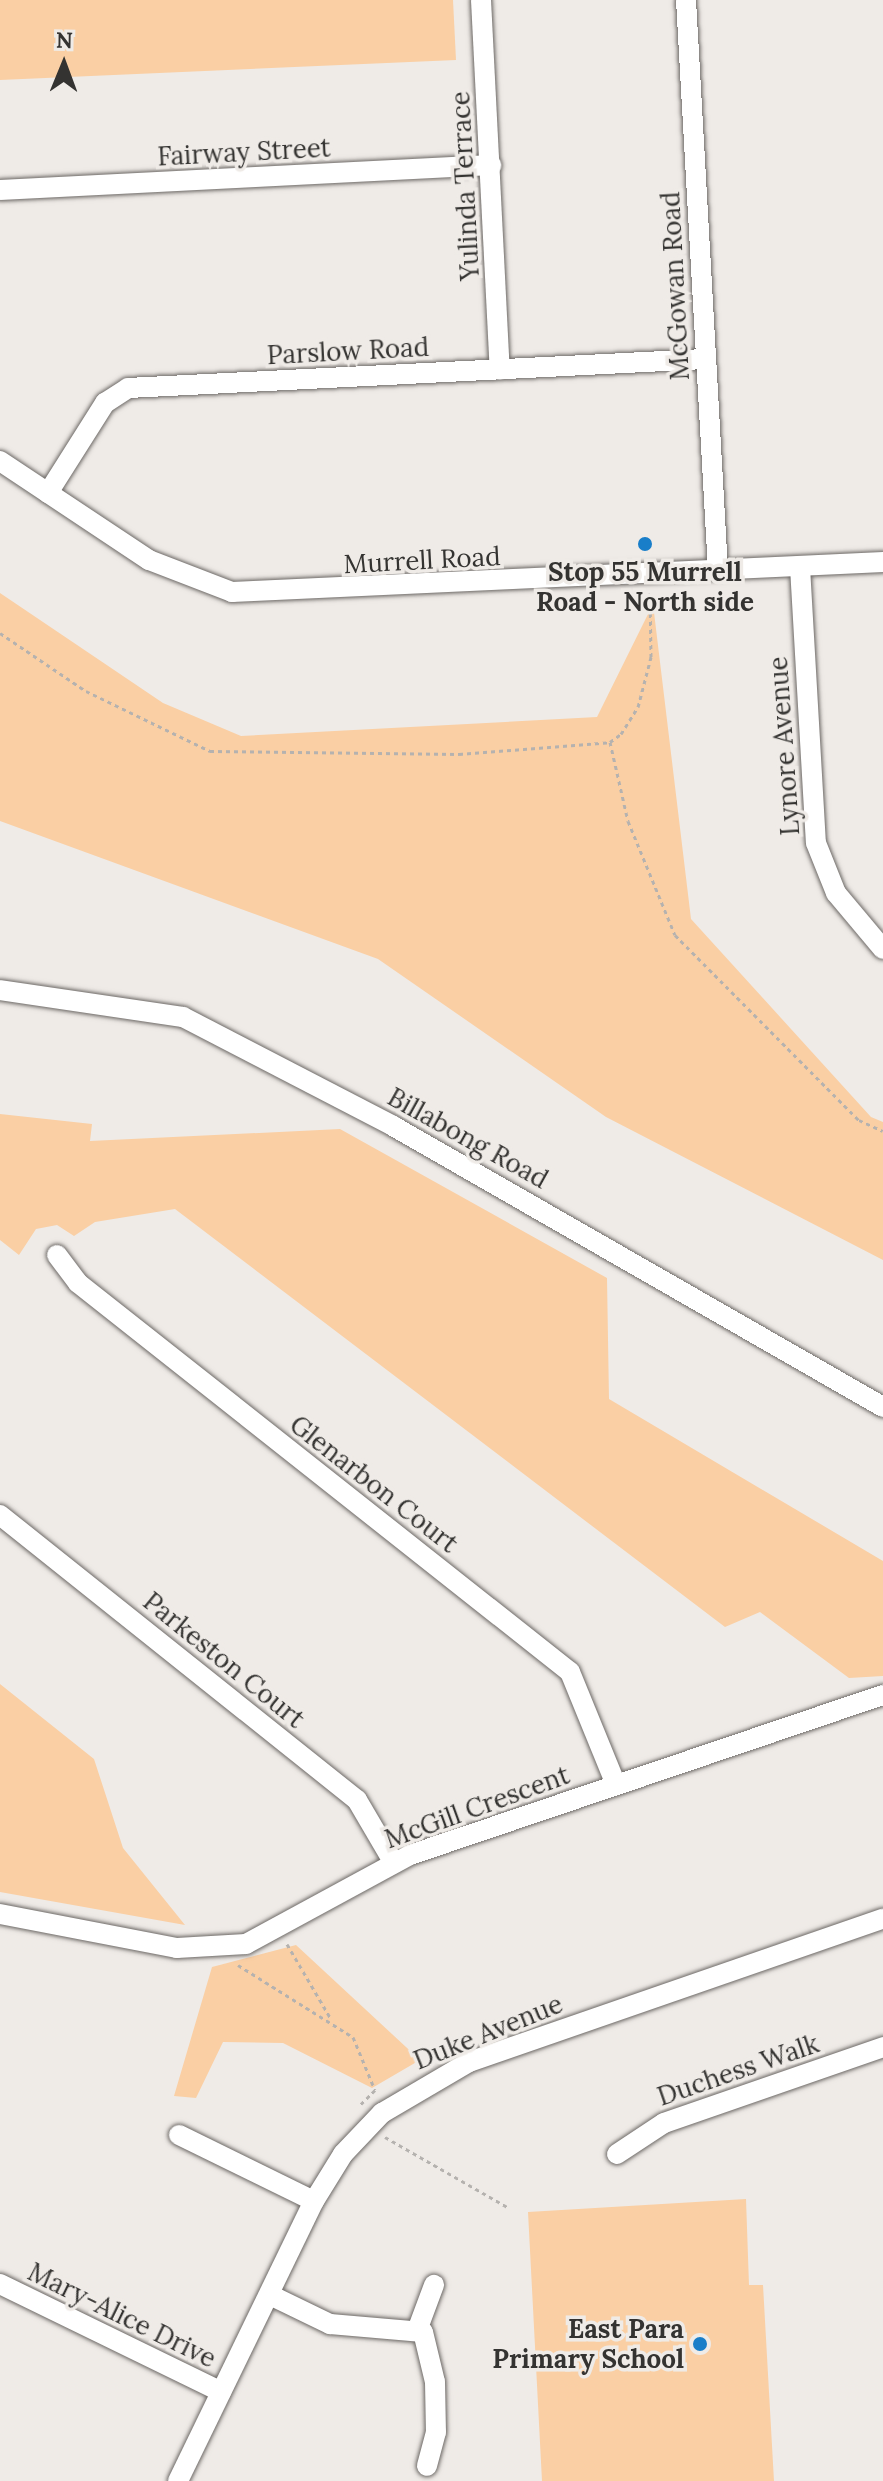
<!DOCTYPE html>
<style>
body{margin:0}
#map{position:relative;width:883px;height:2481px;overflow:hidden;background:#efebe7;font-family:Lora,serif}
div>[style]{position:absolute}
.green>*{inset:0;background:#facfa4}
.path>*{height:3px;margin-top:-1.5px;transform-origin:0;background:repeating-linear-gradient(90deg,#b5b2af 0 4px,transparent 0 8px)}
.roads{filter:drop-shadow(0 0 2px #6c6865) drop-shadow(0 0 2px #6c6865)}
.minor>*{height:20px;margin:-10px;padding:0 10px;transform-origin:10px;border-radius:10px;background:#fff}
.dots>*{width:22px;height:22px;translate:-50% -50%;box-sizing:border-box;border:4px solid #efebe7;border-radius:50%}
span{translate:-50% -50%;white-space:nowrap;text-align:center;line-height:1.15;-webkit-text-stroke:7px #efebe7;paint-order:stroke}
.street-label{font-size:26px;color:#343331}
.poi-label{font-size:26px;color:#343331;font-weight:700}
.right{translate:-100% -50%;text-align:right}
.north{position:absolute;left:24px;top:24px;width:80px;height:80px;-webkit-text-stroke:6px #efebe7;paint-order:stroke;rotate:1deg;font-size:22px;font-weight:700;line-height:32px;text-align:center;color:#343331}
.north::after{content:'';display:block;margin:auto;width:28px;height:36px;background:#343331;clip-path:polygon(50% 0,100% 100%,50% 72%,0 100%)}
</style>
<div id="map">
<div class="green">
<i style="clip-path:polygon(0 0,453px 0,456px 60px,0 80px)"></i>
<i style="clip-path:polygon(0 593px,163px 703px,241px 736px,597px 717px,653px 604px,691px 919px,871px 1117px,883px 1122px,883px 1260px,606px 1117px,378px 959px,0 821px)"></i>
<i style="clip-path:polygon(0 1114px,92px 1124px,90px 1141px,340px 1129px,607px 1278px,609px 1399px,883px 1561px,883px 1676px,849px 1678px,760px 1612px,725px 1627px,175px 1209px,95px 1222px,74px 1236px,57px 1225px,36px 1229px,19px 1255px,0 1240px)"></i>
<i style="clip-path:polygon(0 1684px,94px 1759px,123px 1848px,185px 1925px,0 1892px)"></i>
<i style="clip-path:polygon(296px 1945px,420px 2060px,372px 2088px,283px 2043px,223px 2042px,196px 2098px,174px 2096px,212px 1967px)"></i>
<i style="clip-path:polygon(746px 2199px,749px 2285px,763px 2285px,774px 2481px,542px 2481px,528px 2212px)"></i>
</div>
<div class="path">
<i style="left:0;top:633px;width:104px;rotate:34deg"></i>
<i style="left:86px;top:691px;width:138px;rotate:25.8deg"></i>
<i style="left:210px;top:751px;width:249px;rotate:0.7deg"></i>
<i style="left:459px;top:754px;width:151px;rotate:-4.5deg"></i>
<i style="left:610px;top:742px;width:14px;rotate:-36deg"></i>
<i style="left:621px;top:734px;width:32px;rotate:-58deg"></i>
<i style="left:638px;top:707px;width:52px;rotate:-75.4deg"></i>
<i style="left:651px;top:657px;width:64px;rotate:-90.9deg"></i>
<i style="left:610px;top:742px;width:81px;rotate:77.2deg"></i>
<i style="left:628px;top:821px;width:123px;rotate:67.6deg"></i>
<i style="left:675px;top:935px;width:261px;rotate:45.2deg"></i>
<i style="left:859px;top:1120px;width:26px;rotate:25deg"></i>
<i style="left:287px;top:1944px;width:87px;rotate:59.6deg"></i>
<i style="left:238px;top:1965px;width:136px;rotate:32.1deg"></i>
<i style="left:353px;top:2037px;width:57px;rotate:67.5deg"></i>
<i style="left:375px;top:2090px;width:23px;rotate:135deg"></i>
<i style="left:385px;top:2137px;width:143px;rotate:29.8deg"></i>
</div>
<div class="roads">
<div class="minor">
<i style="left:481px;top:0;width:370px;rotate:87.1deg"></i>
<i style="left:686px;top:0;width:571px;rotate:86.79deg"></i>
<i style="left:0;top:190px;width:492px;rotate:-2.9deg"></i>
<i style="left:0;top:461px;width:179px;rotate:33.6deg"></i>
<i style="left:149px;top:560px;width:89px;rotate:21.1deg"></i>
<i style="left:232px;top:592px;width:652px;rotate:-2.64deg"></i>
<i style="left:48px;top:493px;width:107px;rotate:-57.7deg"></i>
<i style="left:105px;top:403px;width:27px;rotate:-33deg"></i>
<i style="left:128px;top:388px;width:578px;rotate:-2.88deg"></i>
<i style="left:800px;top:567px;width:276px;rotate:86.7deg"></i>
<i style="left:816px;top:843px;width:54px;rotate:68.2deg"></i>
<i style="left:836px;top:893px;width:73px;rotate:50deg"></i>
<i style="left:0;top:990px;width:185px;rotate:8.4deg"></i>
<i style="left:183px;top:1017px;width:237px;rotate:27.4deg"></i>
<i style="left:393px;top:1126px;width:565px;rotate:29.83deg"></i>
<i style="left:57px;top:1255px;width:35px;rotate:53deg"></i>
<i style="left:78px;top:1283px;width:627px;rotate:38.33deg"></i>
<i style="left:570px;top:1672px;width:122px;rotate:67.8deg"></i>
<i style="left:0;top:1515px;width:457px;rotate:38.6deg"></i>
<i style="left:357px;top:1800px;width:73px;rotate:59.6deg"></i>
<i style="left:0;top:1914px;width:180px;rotate:10.9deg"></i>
<i style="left:177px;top:1948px;width:69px;rotate:-3.3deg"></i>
<i style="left:246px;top:1944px;width:187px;rotate:-28.5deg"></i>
<i style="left:410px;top:1855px;width:499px;rotate:-18.7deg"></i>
<i style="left:179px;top:2135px;width:150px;rotate:26.1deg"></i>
<i style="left:617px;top:2154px;width:56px;rotate:-33.4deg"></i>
<i style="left:664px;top:2123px;width:232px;rotate:-19.1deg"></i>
<i style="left:0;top:2284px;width:246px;rotate:26deg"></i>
<i style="left:270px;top:2295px;width:67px;rotate:25.8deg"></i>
<i style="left:330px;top:2324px;width:93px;rotate:4.9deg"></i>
<i style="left:423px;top:2332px;width:51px;rotate:76.5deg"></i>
<i style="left:435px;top:2382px;width:50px;rotate:88.9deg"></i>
<i style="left:436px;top:2432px;width:35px;rotate:105deg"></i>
<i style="left:418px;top:2328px;width:46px;rotate:-69.6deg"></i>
<i style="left:178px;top:2481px;width:311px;rotate:-64.1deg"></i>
<i style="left:314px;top:2201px;width:55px;rotate:-58.3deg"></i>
<i style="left:343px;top:2154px;width:57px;rotate:-46.4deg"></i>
<i style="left:382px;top:2113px;width:101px;rotate:-30.4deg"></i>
<i style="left:469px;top:2062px;width:438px;rotate:-19.1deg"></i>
</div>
</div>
<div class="dots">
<i style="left:645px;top:544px;background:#197ec9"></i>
<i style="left:700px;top:2344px;background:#197ec9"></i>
</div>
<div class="street-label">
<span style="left:244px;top:152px;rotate:-3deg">Fairway Street</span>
<span style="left:465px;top:186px;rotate:-93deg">Yulinda Terrace</span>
<span style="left:675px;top:286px;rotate:-93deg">McGowan Road</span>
<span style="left:348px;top:351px;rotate:-3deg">Parslow Road</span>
<span style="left:422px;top:560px;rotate:-3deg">Murrell Road</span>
<span style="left:784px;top:746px;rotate:-94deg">Lynore Avenue</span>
<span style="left:468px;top:1138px;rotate:29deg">Billabong Road</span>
<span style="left:374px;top:1484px;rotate:38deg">Glenarbon Court</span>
<span style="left:224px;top:1660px;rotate:39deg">Parkeston Court</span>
<span style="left:477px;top:1807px;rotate:-20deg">McGill Crescent</span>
<span style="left:488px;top:2032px;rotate:-22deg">Duke Avenue</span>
<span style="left:738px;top:2070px;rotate:-19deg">Duchess Walk</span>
<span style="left:122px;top:2315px;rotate:26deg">Mary-Alice Drive</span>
</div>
<div class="poi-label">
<span style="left:645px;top:587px">Stop 55 Murrell<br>Road - North side</span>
<span class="right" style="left:684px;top:2344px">East Para<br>Primary School</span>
</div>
<div class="north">N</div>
</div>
